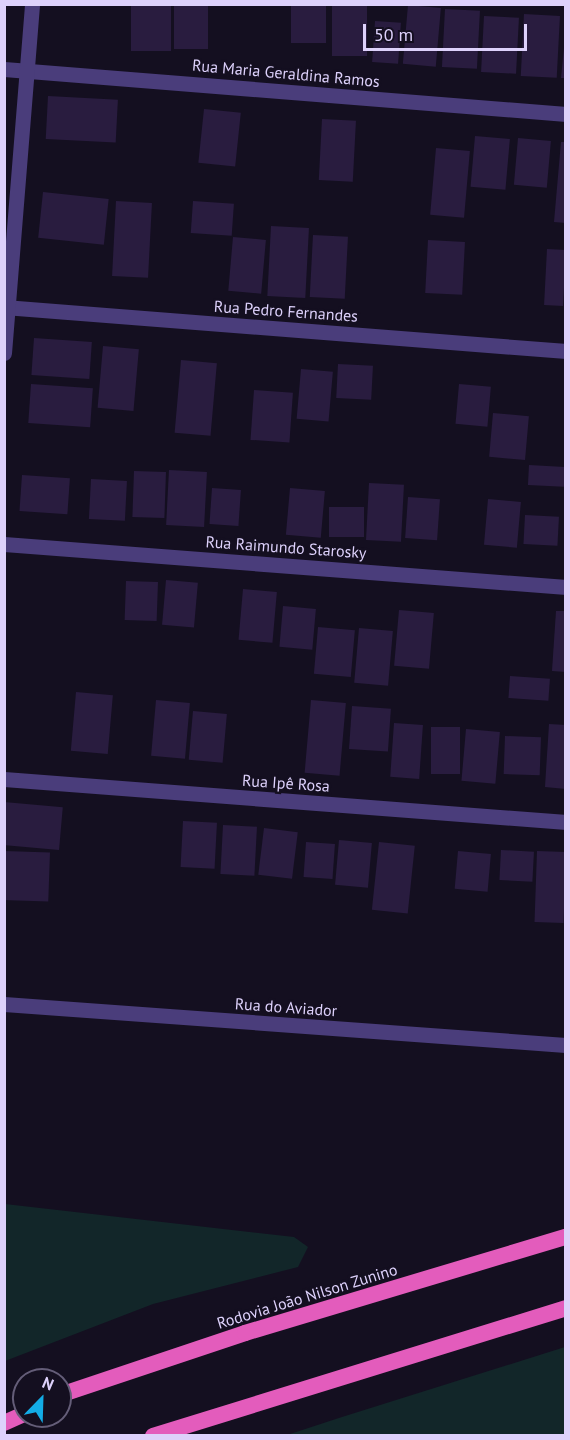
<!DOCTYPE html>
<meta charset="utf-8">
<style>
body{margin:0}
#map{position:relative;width:570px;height:1440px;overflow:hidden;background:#140f20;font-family:"PT Sans",sans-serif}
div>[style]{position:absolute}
.green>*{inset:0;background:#122629}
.building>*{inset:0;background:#291c3f;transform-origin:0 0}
.minor>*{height:15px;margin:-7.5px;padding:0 7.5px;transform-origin:7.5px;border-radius:7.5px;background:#4a3d7b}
.trunk>*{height:16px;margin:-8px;padding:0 8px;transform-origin:8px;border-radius:8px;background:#e35cbc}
span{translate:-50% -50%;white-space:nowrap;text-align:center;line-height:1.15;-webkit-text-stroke:5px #140f20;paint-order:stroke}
.street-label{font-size:16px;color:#ddd1fb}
.frame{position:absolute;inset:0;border:6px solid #ddd1fb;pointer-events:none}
.north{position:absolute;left:12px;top:1368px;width:60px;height:60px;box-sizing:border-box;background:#140f20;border:2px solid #645d78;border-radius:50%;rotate:23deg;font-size:16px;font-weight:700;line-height:24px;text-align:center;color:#ddd1fb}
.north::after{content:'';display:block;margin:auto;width:21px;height:27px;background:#13ace6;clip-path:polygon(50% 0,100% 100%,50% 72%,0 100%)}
.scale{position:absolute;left:363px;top:24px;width:164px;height:27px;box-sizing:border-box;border:3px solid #ddd1fb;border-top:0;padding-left:8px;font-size:18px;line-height:21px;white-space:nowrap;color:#ddd1fb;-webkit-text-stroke:4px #140f20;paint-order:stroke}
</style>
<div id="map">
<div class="green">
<i style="clip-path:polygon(5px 1204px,294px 1237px,308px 1247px,298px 1267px,153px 1304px,5px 1361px)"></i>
<i style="clip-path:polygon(565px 1347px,565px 1435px,287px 1435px,342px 1417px)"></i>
</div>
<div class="building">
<i style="left:131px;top:4px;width:40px;height:47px"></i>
<i style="left:174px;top:4px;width:34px;height:45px"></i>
<i style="left:291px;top:4px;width:35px;height:39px"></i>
<i style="left:332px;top:4px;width:35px;height:52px"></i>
<i style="left:408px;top:5px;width:33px;height:59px;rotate:5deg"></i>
<i style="left:445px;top:9px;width:35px;height:58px;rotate:3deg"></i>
<i style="left:524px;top:14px;width:36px;height:62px;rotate:3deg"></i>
<i style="left:484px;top:16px;width:35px;height:56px;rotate:3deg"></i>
<i style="left:375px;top:21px;width:26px;height:41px;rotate:4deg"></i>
<i style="clip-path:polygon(566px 28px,566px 78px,561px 78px)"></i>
<i style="left:48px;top:96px;width:70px;height:43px;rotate:3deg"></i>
<i style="left:204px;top:109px;width:37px;height:54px;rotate:6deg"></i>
<i style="left:322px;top:119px;width:34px;height:61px;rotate:3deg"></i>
<i style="left:475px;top:136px;width:35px;height:51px;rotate:5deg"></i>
<i style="left:518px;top:138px;width:33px;height:47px;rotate:5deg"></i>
<i style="clip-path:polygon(561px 142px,566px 142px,566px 223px,554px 222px)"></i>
<i style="left:436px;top:148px;width:34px;height:67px;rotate:5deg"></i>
<i style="left:43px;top:192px;width:66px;height:46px;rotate:6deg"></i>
<i style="left:116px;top:201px;width:36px;height:75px;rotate:3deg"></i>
<i style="left:193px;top:201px;width:41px;height:32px;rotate:4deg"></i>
<i style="left:271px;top:226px;width:38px;height:70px;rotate:3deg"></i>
<i style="left:313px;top:235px;width:35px;height:62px;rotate:3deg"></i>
<i style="left:233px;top:237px;width:33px;height:54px;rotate:5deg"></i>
<i style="left:428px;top:240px;width:37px;height:53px;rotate:3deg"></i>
<i style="left:547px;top:249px;width:19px;height:56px;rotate:3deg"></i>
<i style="left:34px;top:338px;width:58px;height:37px;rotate:4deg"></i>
<i style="left:103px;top:346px;width:36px;height:62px;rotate:5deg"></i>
<i style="left:181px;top:360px;width:36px;height:73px;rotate:5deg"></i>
<i style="left:338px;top:364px;width:35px;height:34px;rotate:3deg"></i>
<i style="left:301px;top:369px;width:32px;height:50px;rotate:5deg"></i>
<i style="left:31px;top:384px;width:62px;height:39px;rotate:4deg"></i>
<i style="left:459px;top:384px;width:32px;height:40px;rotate:5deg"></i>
<i style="left:254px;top:390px;width:39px;height:50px;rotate:4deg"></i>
<i style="left:493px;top:413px;width:36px;height:44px;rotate:5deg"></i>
<i style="left:529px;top:465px;width:36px;height:20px;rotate:3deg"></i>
<i style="left:169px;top:470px;width:38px;height:55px;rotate:3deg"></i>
<i style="left:134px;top:471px;width:32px;height:46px;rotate:2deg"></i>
<i style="left:22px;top:475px;width:48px;height:36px;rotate:4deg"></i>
<i style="left:91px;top:479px;width:36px;height:40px;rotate:3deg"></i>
<i style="left:369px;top:483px;width:35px;height:57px;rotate:3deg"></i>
<i style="left:212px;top:488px;width:29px;height:36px;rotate:4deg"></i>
<i style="left:290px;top:488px;width:35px;height:47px;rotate:5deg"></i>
<i style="left:408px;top:497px;width:32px;height:41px;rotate:4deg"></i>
<i style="left:488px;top:499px;width:33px;height:46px;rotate:5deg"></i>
<i style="left:329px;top:507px;width:35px;height:30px"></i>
<i style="left:525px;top:515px;width:34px;height:29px;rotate:3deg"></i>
<i style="left:166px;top:580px;width:32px;height:45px;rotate:5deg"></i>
<i style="left:126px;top:581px;width:32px;height:39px;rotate:2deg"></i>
<i style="left:243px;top:589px;width:34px;height:51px;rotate:5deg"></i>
<i style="left:283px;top:606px;width:33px;height:41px;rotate:5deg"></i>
<i style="left:399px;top:610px;width:35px;height:56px;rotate:5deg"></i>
<i style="clip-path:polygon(556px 611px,566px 611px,566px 672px,552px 671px)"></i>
<i style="left:318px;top:627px;width:37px;height:47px;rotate:5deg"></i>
<i style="left:359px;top:628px;width:34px;height:55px;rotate:5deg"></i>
<i style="left:510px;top:676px;width:40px;height:22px;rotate:4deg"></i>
<i style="left:76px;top:692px;width:37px;height:59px;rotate:5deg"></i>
<i style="left:156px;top:700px;width:34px;height:56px;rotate:5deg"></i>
<i style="left:311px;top:700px;width:35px;height:73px;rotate:5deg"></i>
<i style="left:352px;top:706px;width:39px;height:43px;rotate:4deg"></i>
<i style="left:193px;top:711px;width:34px;height:49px;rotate:5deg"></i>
<i style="left:394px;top:723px;width:29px;height:54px;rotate:4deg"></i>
<i style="clip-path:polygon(549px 724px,566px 725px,566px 789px,545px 787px)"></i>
<i style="left:431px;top:727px;width:29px;height:47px"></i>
<i style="left:466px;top:729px;width:34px;height:52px;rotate:5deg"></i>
<i style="left:505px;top:736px;width:36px;height:38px;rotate:2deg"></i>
<i style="left:4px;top:802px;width:59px;height:43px;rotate:5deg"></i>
<i style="left:183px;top:821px;width:34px;height:46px;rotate:3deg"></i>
<i style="left:223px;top:825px;width:34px;height:49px;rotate:3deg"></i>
<i style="left:264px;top:828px;width:34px;height:47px;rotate:7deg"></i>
<i style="left:339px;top:840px;width:33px;height:45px;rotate:5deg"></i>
<i style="left:306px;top:842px;width:29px;height:35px;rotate:4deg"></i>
<i style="left:379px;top:842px;width:36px;height:68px;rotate:6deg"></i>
<i style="left:501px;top:850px;width:33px;height:30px;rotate:3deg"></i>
<i style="left:4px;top:851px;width:46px;height:49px;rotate:2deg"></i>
<i style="left:458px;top:851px;width:33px;height:38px;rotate:5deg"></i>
<i style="left:537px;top:851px;width:29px;height:71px;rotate:2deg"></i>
</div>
<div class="minor">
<i style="left:4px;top:69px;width:564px;rotate:4.58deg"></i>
<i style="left:4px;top:307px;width:564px;rotate:4.48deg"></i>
<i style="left:4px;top:353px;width:350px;rotate:-85.4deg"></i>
<i style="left:4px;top:544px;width:564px;rotate:4.38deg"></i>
<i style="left:4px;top:779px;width:564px;rotate:4.38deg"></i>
<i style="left:4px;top:1004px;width:563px;rotate:4.17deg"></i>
</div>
<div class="trunk">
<i style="left:60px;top:1395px;width:195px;rotate:-18.5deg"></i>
<i style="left:245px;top:1333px;width:335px;rotate:-16.7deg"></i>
<i style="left:4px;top:1423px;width:22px;rotate:-24deg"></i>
<i style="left:153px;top:1436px;width:432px;rotate:-17.2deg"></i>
</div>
<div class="street-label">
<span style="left:286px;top:73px;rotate:5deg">Rua Maria Geraldina Ramos</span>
<span style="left:286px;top:311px;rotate:4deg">Rua Pedro Fernandes</span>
<span style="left:286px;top:547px;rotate:4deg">Rua Raimundo Starosky</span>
<span style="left:286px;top:783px;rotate:4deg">Rua Ipê Rosa</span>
<span style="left:286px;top:1007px;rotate:4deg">Rua do Aviador</span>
<span style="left:307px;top:1296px;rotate:-17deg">Rodovia João Nilson Zunino</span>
</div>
<div class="frame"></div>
<div class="north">N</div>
<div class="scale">50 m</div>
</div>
